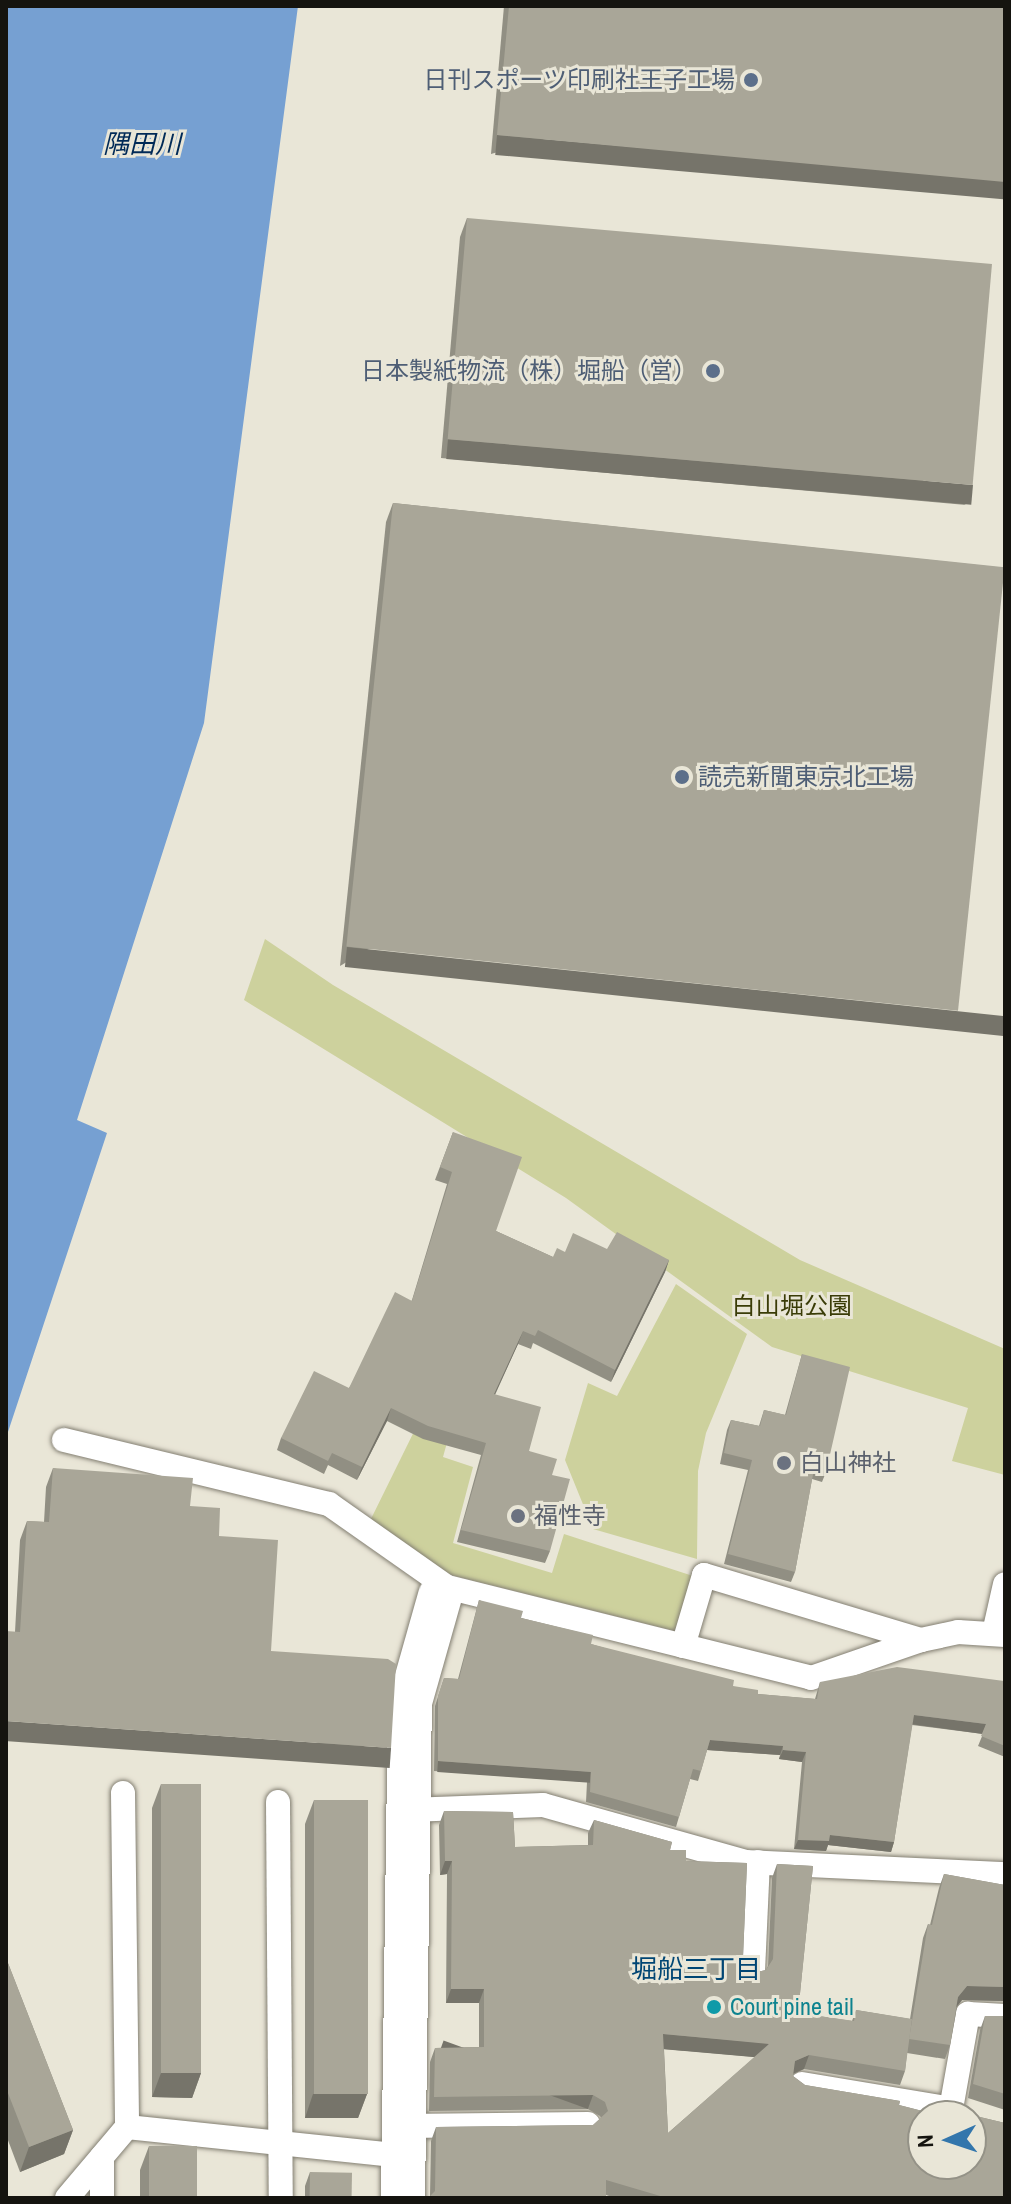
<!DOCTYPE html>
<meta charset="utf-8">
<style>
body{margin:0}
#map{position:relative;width:1011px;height:2204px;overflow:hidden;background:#e9e6d7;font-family:"Archivo Narrow","Noto Sans JP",sans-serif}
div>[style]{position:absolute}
.green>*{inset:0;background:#cdd19d}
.water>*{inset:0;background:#76a0d2}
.roads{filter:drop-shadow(0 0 2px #837f72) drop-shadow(0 0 2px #837f72)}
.service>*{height:24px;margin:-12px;padding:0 12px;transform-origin:12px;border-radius:12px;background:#fff}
.minor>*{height:44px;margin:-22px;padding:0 22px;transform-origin:22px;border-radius:22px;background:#fff}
.wall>*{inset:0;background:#918f83}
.shaded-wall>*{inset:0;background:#76746a;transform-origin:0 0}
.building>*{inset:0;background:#a9a698;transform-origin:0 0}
.dots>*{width:22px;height:22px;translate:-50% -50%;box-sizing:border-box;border:4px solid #e9e6d7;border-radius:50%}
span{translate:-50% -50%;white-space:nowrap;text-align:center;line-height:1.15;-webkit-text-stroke:6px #e9e6d7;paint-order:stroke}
.service-label{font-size:24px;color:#4e5e75}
.right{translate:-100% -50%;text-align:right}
.left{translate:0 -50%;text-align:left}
.park-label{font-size:24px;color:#3a3c07}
.worship-label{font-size:24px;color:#5b616d}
.culture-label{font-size:24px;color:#0d838f}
.water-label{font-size:26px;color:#002a57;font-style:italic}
.neighbourhood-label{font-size:26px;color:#004674}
.frame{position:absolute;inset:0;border:8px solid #15140f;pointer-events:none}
.north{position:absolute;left:907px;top:2100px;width:80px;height:80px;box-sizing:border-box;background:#e9e6d7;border:2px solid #949287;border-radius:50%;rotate:267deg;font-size:22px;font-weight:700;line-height:32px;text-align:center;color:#15140f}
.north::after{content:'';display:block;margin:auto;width:28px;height:36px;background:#3376ac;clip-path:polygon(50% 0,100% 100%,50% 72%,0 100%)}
</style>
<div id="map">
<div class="green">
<i style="clip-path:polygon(265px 939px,333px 985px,800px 1260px,1005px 1349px,1005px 1475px,952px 1461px,968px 1408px,772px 1347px,566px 1198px,244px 1000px)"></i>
<i style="clip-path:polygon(676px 1284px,747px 1334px,706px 1433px,698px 1471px,697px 1559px,593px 1529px,565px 1460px,588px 1383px,617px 1396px)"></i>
<i style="clip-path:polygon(433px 1393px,458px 1403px,443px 1457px,473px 1467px,453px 1543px,552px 1573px,564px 1534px,693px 1576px,675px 1631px,451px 1575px,368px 1525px)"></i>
</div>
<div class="water">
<i style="clip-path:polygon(6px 6px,298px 6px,204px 723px,77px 1120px,107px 1133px,6px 1438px)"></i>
</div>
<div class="roads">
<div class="service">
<i style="left:64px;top:1440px;width:273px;rotate:13.6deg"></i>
<i style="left:329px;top:1504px;width:144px;rotate:35.1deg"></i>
<i style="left:447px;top:1587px;width:375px;rotate:14deg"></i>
<i style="left:811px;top:1678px;width:116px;rotate:-19.1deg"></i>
<i style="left:921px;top:1640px;width:38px;rotate:-12deg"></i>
<i style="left:958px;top:1632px;width:47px;rotate:3.7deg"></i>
<i style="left:994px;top:1633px;width:50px;rotate:-77.3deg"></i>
<i style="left:683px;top:1646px;width:74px;rotate:-73.5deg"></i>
<i style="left:704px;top:1575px;width:227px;rotate:16.7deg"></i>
<i style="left:123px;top:1793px;width:334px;rotate:89.3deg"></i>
<i style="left:278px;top:1802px;width:396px;rotate:89.6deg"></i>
<i style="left:409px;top:1810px;width:134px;rotate:-2.1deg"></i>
<i style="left:543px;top:1805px;width:211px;rotate:15.7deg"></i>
<i style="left:746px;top:1862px;width:259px;rotate:2.7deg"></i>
<i style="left:753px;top:1971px;width:109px;rotate:-87.4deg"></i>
<i style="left:802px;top:2084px;width:151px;rotate:9.5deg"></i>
<i style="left:951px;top:2109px;width:97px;rotate:-79.9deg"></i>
<i style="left:968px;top:2014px;width:37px;rotate:3deg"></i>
<i style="left:403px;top:2126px;width:185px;rotate:-0.6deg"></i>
<i style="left:102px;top:2157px;width:41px;rotate:90deg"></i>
<i style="left:67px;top:2198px;width:93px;rotate:-49.8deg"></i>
<i style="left:127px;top:2127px;width:278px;rotate:6deg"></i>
</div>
<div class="minor">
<i style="left:403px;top:2198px;width:496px;rotate:-89.2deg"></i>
<i style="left:410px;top:1702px;width:110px;rotate:-74.2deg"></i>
</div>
</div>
<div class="wall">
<i style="clip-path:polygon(504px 6px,1005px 6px,491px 154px)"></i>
<i style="clip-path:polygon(467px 218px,966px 505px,441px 458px,460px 237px)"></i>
<i style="clip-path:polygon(393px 503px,1005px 568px,340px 966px,386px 522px)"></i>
<i style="clip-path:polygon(453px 1132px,496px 1231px,553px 1257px,565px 1252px,607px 1249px,669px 1260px,665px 1272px,611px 1382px,533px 1343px,531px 1349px,518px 1344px,495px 1395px,529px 1451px,552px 1475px,550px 1551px,545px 1563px,457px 1542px,481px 1455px,423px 1439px,387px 1421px,357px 1480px,328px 1465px,324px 1474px,277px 1450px,281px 1438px,349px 1388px,412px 1300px,447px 1184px,435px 1180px)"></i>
<i style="clip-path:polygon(802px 1354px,826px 1472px,822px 1482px,812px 1479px,795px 1572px,791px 1582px,724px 1564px,748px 1470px,720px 1464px,727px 1430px,731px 1420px,759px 1426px,764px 1410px,785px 1415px)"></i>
<i style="clip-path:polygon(53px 1468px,190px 1506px,219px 1536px,271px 1651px,384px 1767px,15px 1632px,20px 1540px,27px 1521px,44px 1522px,46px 1487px)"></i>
<i style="clip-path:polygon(479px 1600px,521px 1618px,591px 1644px,758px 1694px,815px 1699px,820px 1682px,1004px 1681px,1005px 1677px,1005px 1757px,978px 1746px,983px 1734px,912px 1725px,894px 1842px,891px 1852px,828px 1845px,826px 1851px,794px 1849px,802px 1762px,779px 1759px,780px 1755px,707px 1750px,698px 1781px,690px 1779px,676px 1827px,586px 1802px,587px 1782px,434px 1771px,435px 1706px,444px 1678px,458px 1679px)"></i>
<i style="clip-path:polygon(161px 1784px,201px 2073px,192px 2098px,152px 2097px,152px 1808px)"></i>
<i style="clip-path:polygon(314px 1800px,367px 2094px,358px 2118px,305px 2118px,305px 1824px)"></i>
<i style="clip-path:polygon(evenodd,444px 1811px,513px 1812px,515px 1847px,588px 1845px,588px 1833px,594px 1820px,672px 1842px,670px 1850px,686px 1850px,686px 1861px,747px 1863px,743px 1957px,757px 1972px,766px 1970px,768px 1966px,772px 1878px,777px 1864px,813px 1866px,798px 2013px,852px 2021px,856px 2010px,910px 2019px,923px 1938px,928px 1924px,930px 1925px,939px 1888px,944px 1874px,1005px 1885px,1005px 2001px,962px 2000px,957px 2007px,950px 2045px,945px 2059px,907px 2053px,905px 2071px,900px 2085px,804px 2069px,794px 2074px,793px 2076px,805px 2085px,900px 2101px,899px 2105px,942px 2116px,923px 2116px,923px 2164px,971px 2164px,971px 2116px,958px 2116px,959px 2112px,1005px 2123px,1005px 2198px,615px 2198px,606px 2195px,605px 2198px,428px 2198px,430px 2196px,431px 2141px,436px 2127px,593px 2125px,601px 2118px,600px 2116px,588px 2109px,429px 2111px,430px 2062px,435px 2048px,479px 2047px,479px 2003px,446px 2003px,447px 1874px,440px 1875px,439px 1825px,444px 1811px,664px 2049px,755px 2057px,668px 2133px,664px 2049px)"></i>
<i style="clip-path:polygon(6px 1958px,73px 2130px,64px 2154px,20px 2172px,6px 2135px)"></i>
<i style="clip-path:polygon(985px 2016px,1005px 2016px,1005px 2110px,968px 2098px,980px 2030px)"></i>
<i style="clip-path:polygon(149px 2146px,197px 2198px,140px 2198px,140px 2170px)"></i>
<i style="clip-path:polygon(310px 2172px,351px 2198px,305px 2198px,305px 2186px)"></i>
</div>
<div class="shaded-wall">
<i style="left:497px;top:135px;width:510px;height:20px;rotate:5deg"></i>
<i style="left:448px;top:439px;width:527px;height:20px;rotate:5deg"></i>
<i style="left:347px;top:947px;width:662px;height:20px;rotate:6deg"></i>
<i style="clip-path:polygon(669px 1260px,665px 1272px,611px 1382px,615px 1370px)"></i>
<i style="clip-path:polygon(523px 1331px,518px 1344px,489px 1407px,494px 1394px)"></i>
<i style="clip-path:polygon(391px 1408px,387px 1421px,357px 1480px,362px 1467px)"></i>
<i style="clip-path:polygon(914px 1715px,986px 1724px,983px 1734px,910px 1724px)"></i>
<i style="left:6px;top:1721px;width:386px;height:20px;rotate:4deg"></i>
<i style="clip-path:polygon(710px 1740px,783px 1746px,780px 1755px,707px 1750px)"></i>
<i style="clip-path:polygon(783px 1750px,806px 1752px,802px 1762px,779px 1759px)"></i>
<i style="left:438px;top:1761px;width:153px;height:11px;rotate:4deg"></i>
<i style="clip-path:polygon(830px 1835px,894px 1842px,891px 1852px,828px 1845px,826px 1851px,794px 1849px,798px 1840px)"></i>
<i style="clip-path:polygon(445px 1861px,452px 1861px,447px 1874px,440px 1875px)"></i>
<i style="clip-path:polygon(967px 1986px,1005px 1987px,1005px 2001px,962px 2000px,953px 2011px,958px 1997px)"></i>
<i style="clip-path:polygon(451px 1989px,484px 1989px,479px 2003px,446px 2003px)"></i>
<i style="left:663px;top:2034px;width:106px;height:15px;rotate:5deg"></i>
<i style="clip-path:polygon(809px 2055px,804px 2069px,790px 2075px,795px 2061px)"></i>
<i style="clip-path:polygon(161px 2073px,201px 2073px,192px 2098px,152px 2097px)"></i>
<i style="clip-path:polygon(313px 2094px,367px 2094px,358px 2118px,305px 2118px)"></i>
<i style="left:593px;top:2095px;width:15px;height:159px;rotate:110deg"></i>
<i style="clip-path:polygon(73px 2130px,64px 2154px,20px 2172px,29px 2147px)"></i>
<i style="left:585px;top:2196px;width:21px;height:2px"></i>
</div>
<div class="building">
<i style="clip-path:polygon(509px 6px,1005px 6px,1005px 182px,497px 135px)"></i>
<i style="left:467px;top:218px;width:527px;height:222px;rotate:5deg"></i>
<i style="left:393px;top:503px;width:615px;height:446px;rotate:6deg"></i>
<i style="clip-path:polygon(453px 1132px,522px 1157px,496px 1231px,553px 1257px,557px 1248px,565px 1252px,573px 1233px,607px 1249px,617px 1232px,669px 1260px,615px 1370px,538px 1330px,535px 1336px,523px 1331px,494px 1394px,541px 1407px,529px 1451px,557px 1459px,552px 1475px,570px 1479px,550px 1551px,461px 1530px,486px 1443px,428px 1426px,391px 1408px,362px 1467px,332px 1453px,328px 1461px,281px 1438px,314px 1371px,349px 1388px,395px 1292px,412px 1301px,452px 1172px,440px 1167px)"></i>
<i style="clip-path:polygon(802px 1354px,850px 1367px,826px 1472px,814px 1469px,795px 1572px,728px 1554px,752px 1460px,724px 1453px,731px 1420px,760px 1426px,764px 1410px,786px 1415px)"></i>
<i style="clip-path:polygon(53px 1468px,193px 1478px,190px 1506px,220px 1508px,219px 1536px,278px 1540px,271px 1651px,388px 1659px,396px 1664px,391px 1748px,6px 1721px,6px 1631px,20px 1632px,27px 1521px,49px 1522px)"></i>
<i style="clip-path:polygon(479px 1600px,523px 1611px,521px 1618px,593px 1635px,591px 1644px,734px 1680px,733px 1686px,758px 1690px,758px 1694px,817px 1699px,820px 1682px,897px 1667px,1004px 1681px,1005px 1677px,1005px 1746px,981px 1736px,986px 1724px,914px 1715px,894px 1842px,830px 1835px,829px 1841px,798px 1840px,806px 1752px,783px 1750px,783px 1746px,710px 1740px,701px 1771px,693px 1769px,679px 1817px,590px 1792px,591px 1772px,438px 1761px,438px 1696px,444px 1678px,459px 1679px)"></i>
<i style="left:161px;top:1784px;width:40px;height:289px"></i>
<i style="left:314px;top:1800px;width:54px;height:294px"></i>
<i style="clip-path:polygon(evenodd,444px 1811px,513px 1812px,515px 1847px,593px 1845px,594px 1820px,672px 1842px,670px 1850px,686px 1850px,686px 1861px,747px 1863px,743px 1957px,757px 1972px,766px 1970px,773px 1959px,777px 1864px,813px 1866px,798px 2013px,854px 2021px,856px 2010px,912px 2019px,905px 2071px,809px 2055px,795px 2061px,793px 2076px,805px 2085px,900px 2101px,899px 2105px,942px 2116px,923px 2116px,923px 2164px,971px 2164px,971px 2116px,958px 2116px,959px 2112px,1005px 2123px,1005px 2198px,667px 2198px,606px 2180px,606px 2196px,585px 2196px,585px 2198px,428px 2198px,435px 2191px,436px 2127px,593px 2125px,608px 2111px,605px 2102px,593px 2095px,434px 2097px,435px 2048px,484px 2047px,484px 1989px,451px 1989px,452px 1861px,445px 1861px,444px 1811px,663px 2034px,769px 2044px,668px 2133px,663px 2034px)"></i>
<i style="clip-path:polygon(944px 1874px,1005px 1885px,1005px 1987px,967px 1986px,958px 1997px,950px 2045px,909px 2039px,928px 1924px,932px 1925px)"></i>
<i style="clip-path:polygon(6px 1958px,73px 2130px,29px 2147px,6px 2088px)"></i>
<i style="clip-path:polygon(985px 2016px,1005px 2016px,1005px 2094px,973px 2084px)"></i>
<i style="left:149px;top:2146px;width:48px;height:52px"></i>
<i style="left:310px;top:2172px;width:42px;height:26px;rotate:1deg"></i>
</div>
<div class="dots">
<i style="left:751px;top:80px;background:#5c6f8a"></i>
<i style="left:713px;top:371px;background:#5c6f8a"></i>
<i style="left:682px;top:777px;background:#5c6f8a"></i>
<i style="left:784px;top:1463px;background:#6b7280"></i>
<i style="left:518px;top:1516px;background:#6b7280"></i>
<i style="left:714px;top:2007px;background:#0f9aa8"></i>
</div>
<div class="service-label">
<span class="right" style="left:735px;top:80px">日刊スポーツ印刷社王子工場</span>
<span class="right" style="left:697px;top:371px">日本製紙物流（株）堀船（営）</span>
<span class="left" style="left:698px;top:777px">読売新聞東京北工場</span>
</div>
<div class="park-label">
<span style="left:792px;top:1306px">白山堀公園</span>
</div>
<div class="worship-label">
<span class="left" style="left:800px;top:1463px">白山神社</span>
<span class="left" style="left:534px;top:1516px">福性寺</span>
</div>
<div class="culture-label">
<span class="left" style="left:730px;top:2007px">Court pine tail</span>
</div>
<div class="water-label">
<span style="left:142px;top:144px">隅田川</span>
</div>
<div class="neighbourhood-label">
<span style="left:696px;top:1969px">堀船三丁目</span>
</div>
<div class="frame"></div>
<div class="north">N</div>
</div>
